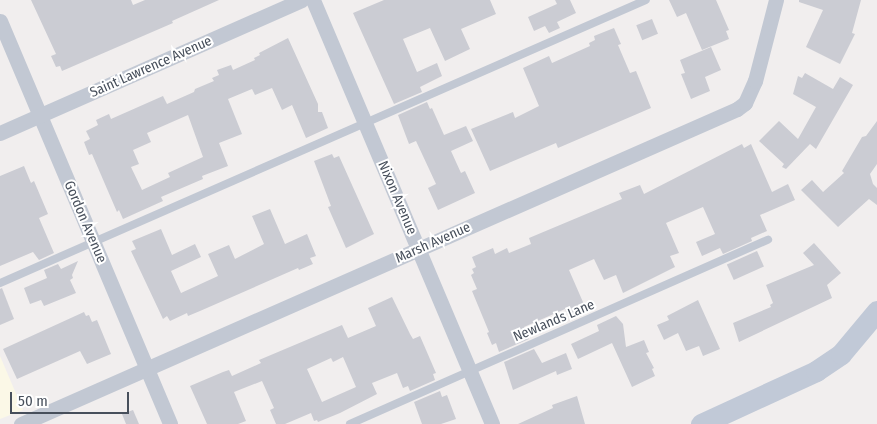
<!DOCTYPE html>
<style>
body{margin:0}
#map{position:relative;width:877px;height:424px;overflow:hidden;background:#f1eeee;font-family:"Fira Sans Condensed",sans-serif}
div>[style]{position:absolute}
.commercial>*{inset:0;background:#fbf8e7}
.building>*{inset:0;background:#cbccd3;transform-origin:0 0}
.service>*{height:8px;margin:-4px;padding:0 4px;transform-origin:4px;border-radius:4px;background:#c2c8d3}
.minor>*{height:15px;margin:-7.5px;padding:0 7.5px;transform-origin:7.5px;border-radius:7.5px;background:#c2c8d3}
.secondary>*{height:21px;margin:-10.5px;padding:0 10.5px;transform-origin:10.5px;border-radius:10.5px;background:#c1c9d7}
span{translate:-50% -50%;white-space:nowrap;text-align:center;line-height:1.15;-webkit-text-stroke:4px #fff;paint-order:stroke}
.street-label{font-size:14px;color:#474f5b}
.scale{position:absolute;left:10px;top:392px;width:119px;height:22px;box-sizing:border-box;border:2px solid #474f5b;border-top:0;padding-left:6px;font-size:15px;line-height:18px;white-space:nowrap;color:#474f5b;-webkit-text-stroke:4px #fff;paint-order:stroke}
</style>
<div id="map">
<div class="commercial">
<i style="clip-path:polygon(0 356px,23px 410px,0 419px)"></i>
</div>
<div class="building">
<i style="clip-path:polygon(31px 0,131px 0,133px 5px,145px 0,219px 0,172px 21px,173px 23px,62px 71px,60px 66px,56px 67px,51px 56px,56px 54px)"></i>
<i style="clip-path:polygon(384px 0,490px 0,496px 14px,461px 29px,470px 49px,445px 61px,430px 28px,403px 39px,417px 72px,437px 63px,442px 76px,420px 87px,422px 92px,394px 104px,353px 13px)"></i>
<i style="clip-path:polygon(555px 0,570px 0,576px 13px,557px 22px,560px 28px,549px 33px,545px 26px,534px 31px,528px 17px,557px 4px)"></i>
<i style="clip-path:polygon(669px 0,716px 0,729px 30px,726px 31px,729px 39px,702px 50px,686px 13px,677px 17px)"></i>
<i style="clip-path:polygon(799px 0,861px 0,852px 33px,855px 34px,840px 64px,806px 47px,823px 10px,799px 2px)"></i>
<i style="left:652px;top:19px;width:16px;height:17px;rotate:68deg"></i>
<i style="clip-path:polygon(614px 28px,621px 44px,618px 45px,630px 73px,636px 71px,651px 108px,558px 148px,556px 143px,490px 171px,471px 129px,513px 112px,515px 118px,539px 106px,523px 68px,549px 56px,552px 63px,590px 46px,589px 43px,595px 40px,594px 36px)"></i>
<i style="clip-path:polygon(evenodd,288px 38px,318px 104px,318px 112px,322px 112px,328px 128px,306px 138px,292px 105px,282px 110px,272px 88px,255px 95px,252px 89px,228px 99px,242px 134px,219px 143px,228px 166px,202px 176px,203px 179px,161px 197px,163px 201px,123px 219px,119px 210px,117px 212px,92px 154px,89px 155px,84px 142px,90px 139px,86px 131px,98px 125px,96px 120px,109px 114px,111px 119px,163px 96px,167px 104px,194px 92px,195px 89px,214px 81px,212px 78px,219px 75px,217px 70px,231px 65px,233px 70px,255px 60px,254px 58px,260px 55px,259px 53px,288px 38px,188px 115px,203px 157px,168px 173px,170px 177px,142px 190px,131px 167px,139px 164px,133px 150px,151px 142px,147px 133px,188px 115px)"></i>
<i style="clip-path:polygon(711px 47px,721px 70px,705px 77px,710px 91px,691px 99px,681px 74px,685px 73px,680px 60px)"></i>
<i style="clip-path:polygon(805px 73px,833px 89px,840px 77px,853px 85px,816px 149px,810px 144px,786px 169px,782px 167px,784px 164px,759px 141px,779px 121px,798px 139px,816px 107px,793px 94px,798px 76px,802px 78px)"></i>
<i style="clip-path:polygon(427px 102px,430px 109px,432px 108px,444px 135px,466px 126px,473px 141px,451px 151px,461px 173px,465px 171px,475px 193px,438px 210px,428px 188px,436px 184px,416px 141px,409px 144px,398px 115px)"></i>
<i style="clip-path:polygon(877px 121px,877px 164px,870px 174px,873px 184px,877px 188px,877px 205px,869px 199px,838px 227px,801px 190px,812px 180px,823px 192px,844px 173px,842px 171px,862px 137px,866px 136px)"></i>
<i style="clip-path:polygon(742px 144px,744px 148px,751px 144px,772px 192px,788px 184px,795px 200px,760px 215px,767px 231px,751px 238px,752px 241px,723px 254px,720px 248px,702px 256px,696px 242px,715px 234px,703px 207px,666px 223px,679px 253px,670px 256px,675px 267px,623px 293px,616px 275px,604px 280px,594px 259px,569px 270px,586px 309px,569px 317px,565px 309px,524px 327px,529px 339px,499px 352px,496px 343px,492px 345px,487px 333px,489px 332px,472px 291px,477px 289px,471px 275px,474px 273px,472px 269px,476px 267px,472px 257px,493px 248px,495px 254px,507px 248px,509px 253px,531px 244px,529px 238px,622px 199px,619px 193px,640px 185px,644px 194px)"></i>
<i style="clip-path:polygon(332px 154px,334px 158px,339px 156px,374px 234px,346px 248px,328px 207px,331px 206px,314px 161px)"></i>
<i style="clip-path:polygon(24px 166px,31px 183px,34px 181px,48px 214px,39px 218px,54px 253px,39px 260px,33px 252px,0 266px,0 176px)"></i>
<i style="clip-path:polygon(270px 209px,285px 244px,307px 234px,316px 256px,310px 258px,313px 264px,299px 270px,298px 268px,200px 311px,188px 316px,187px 313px,170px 321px,167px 316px,163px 319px,131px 251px,136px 249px,132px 241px,161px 229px,172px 255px,195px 244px,201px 257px,171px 271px,181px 293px,218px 276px,208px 254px,229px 245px,235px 259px,264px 244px,252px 216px)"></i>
<i style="clip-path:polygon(814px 243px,841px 273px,827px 285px,832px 298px,739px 342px,733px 323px,771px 307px,770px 305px,773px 303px,766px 285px,814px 265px,803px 253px)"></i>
<i style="left:757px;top:251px;width:17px;height:33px;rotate:66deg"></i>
<i style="clip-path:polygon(78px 261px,72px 275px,73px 278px,70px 280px,76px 293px,44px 306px,41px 300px,30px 304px,24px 288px,47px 278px,44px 270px,58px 264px,61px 269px)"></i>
<i style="clip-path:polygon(2px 288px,14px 319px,0 325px,0 289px)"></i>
<i style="clip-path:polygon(evenodd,392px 297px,410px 334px,413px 339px,420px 336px,436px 373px,433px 374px,435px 380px,410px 391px,408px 386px,403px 388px,397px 373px,372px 383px,377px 394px,340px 413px,318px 422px,317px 420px,314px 421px,311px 413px,285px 424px,276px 424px,270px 410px,274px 408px,262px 381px,234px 392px,246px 421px,238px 424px,207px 424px,190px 386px,223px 372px,229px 370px,232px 376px,261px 363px,259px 360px,342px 325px,348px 338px,376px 326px,368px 308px,392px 297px,343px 357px,356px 387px,322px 402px,307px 369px,331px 358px,333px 362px,343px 357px)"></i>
<i style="clip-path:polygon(698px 300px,720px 349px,703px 356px,699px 346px,686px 351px,678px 333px,664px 340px,657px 325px,669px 320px,667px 316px)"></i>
<i style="clip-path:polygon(84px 312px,86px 316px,89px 315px,92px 322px,97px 320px,111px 354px,87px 364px,80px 351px,17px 379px,3px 349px)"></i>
<i style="clip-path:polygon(616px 316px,623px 324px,626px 347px,644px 340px,649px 352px,646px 353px,654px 368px,652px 369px,655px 376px,632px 387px,612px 343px,578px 359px,571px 344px,599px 331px,597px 325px)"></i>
<i style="clip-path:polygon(534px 349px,542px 363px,566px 353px,572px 369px,557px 375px,556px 371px,513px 390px,504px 362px)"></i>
<i style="clip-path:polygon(440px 391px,442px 397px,447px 395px,456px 419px,441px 424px,422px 424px,414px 402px)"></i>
<i style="clip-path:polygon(577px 396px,585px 424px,518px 424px,553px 408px,552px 405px)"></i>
<i style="clip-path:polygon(133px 410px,139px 424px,126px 424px,122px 414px)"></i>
</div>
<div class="service">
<i style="left:0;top:283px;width:705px;rotate:-23.66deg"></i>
<i style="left:350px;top:424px;width:457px;rotate:-23.8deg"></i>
</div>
<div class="minor">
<i style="left:313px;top:0;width:460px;rotate:67.1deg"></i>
<i style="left:0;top:21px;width:437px;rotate:67.1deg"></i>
<i style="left:0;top:133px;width:330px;rotate:-23.8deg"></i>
<i style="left:21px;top:424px;width:782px;rotate:-23.75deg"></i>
<i style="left:737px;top:109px;width:10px;rotate:-37deg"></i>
<i style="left:745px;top:103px;width:24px;rotate:-66deg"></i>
<i style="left:755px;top:81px;width:84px;rotate:-75.5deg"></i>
</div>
<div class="secondary">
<i style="left:701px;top:424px;width:127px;rotate:-24.7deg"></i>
<i style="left:816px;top:371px;width:30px;rotate:-34deg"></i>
<i style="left:841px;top:354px;width:56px;rotate:-50.1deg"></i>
</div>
<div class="street-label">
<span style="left:151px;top:67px;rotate:-24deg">Saint Lawrence Avenue</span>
<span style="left:397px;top:198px;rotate:67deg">Nixon Avenue</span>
<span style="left:85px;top:222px;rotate:67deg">Gordon Avenue</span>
<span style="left:433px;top:243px;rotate:-24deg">Marsh Avenue</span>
<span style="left:554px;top:321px;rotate:-23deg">Newlands Lane</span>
</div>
<div class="scale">50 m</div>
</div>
